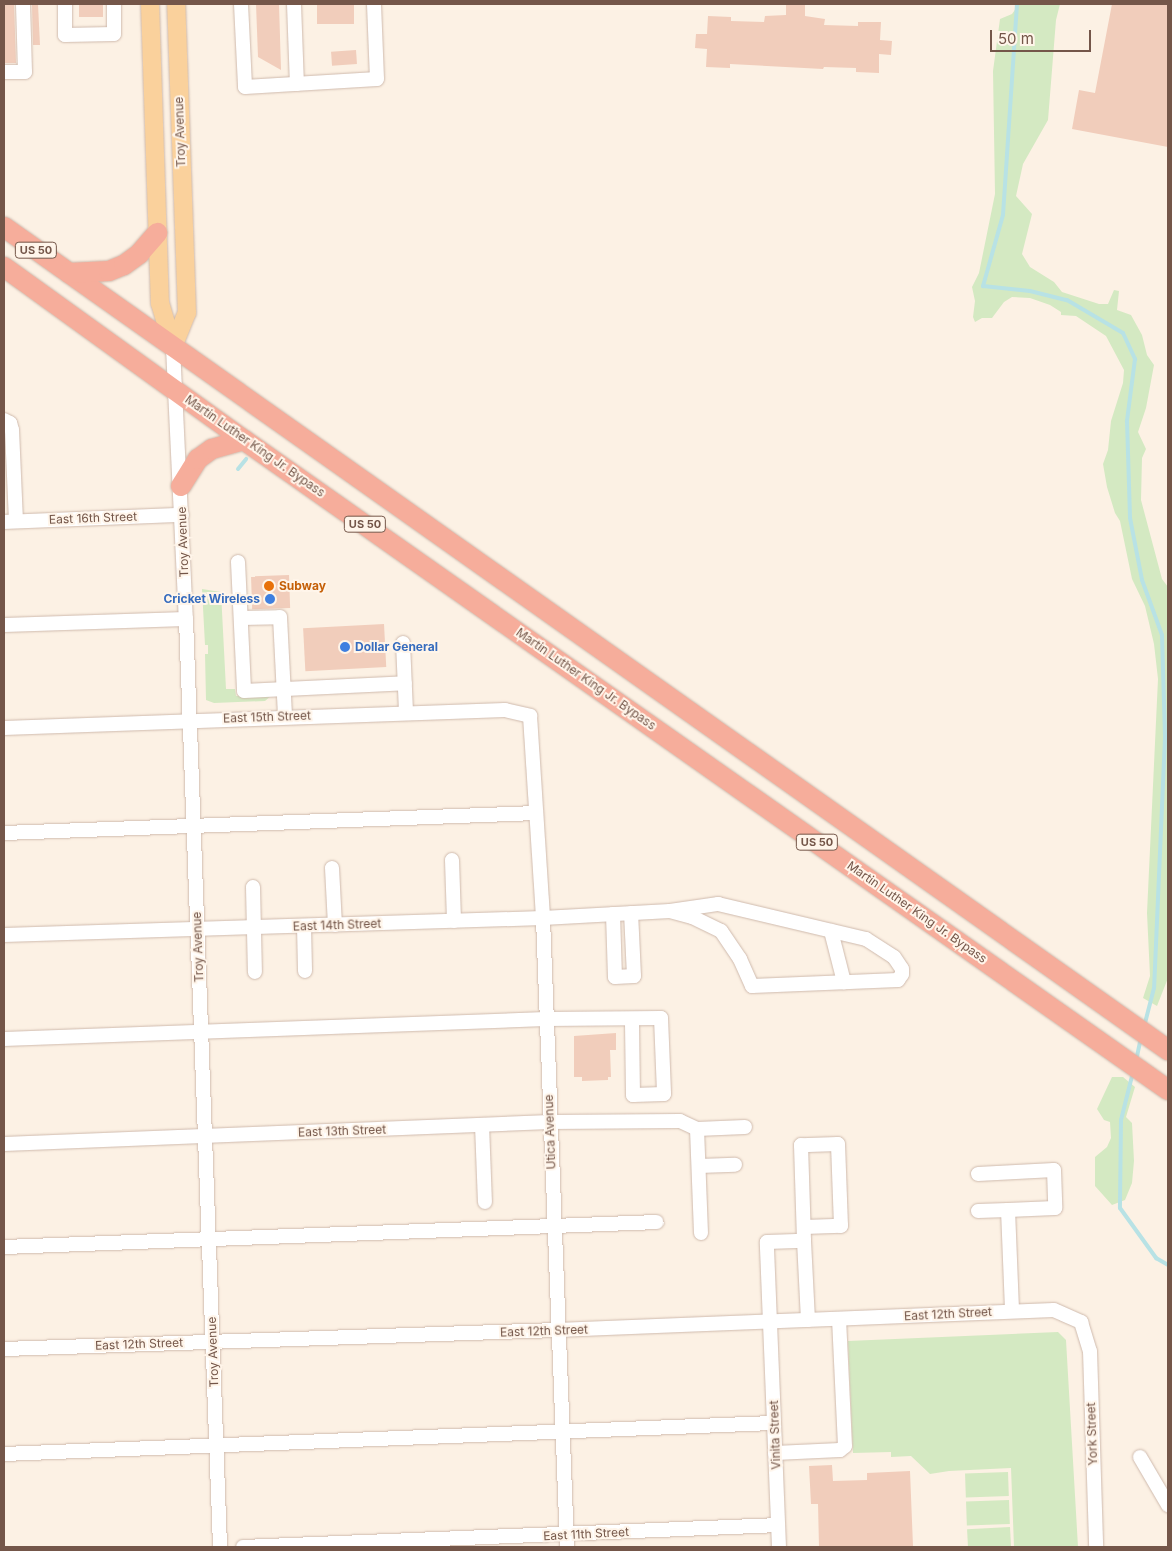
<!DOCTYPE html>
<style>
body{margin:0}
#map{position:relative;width:1172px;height:1551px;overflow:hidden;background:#fcf1e4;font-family:Inter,sans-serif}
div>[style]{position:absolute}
.green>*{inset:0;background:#d4e9c2;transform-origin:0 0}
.stream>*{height:4px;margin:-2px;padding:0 2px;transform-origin:2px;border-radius:2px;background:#b8e2e5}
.building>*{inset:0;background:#f1cdbb;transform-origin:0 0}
.roads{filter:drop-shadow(0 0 1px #cfbaad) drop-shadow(0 0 1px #cfbaad)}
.minor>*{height:14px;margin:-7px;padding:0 7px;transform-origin:7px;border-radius:7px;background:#fff}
.major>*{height:18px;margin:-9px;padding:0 9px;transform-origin:9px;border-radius:9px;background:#fad19c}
.highway>*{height:20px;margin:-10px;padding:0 10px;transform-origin:10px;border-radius:10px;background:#f6ad9b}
.dots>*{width:14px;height:14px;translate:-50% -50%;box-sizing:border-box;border:2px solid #fff5ea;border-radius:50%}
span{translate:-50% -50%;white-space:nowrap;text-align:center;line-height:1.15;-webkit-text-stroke:4px #fff5ea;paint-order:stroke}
.shield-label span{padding:1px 4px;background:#fff5ea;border:1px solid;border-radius:4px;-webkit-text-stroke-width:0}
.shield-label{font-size:11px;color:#745649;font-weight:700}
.street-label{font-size:12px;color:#745649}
.food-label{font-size:12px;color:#c56008;font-weight:700}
.left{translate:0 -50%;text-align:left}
.shop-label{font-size:12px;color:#366cbe;font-weight:700}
.right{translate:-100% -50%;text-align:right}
.frame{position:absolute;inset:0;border:5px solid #745649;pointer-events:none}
.scale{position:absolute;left:990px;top:30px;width:101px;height:22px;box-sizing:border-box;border:2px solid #745649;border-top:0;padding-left:6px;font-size:15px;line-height:18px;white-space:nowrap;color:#745649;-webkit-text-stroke:4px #fff5ea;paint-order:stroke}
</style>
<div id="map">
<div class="green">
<i style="clip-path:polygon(1019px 4px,1060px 4px,1056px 20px,1048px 120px,1023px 164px,1016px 196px,1032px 214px,1022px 254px,1030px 267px,1054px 282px,1062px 292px,1099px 304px,1108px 304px,1114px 290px,1119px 291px,1117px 310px,1131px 315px,1142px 335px,1147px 355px,1154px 365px,1146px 408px,1138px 432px,1146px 449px,1142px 458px,1141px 500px,1162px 579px,1168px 587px,1168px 978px,1157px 1006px,1143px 998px,1150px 976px,1147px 913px,1158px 679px,1154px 644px,1145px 606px,1132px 579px,1120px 521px,1115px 513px,1107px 487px,1103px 464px,1108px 450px,1111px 421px,1123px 383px,1124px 370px,1106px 336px,1076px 316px,1061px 315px,1061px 312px,1050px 305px,1030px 298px,1012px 297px,1004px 302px,992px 318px,982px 318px,975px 322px,973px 317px,975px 301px,972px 287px,979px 273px,995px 194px,993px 71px,1000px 19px,1012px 14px)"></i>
<i style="clip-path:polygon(202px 589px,221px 592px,226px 689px,235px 689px,236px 696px,272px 695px,265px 701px,214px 703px,206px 700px,205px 654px,208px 654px,208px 645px,205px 645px)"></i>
<i style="clip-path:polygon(1112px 1077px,1123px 1077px,1135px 1087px,1126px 1117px,1132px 1123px,1134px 1161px,1132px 1183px,1125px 1200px,1112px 1205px,1095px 1186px,1095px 1157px,1107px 1147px,1111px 1138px,1110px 1122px,1104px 1120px,1097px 1109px)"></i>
<i style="clip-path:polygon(1058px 1332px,1066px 1340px,1078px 1547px,1014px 1547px,1011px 1468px,949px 1471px,930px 1474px,911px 1456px,891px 1457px,891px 1452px,853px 1453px,848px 1341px)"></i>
<i style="left:1008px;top:1472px;width:24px;height:43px;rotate:88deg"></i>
<i style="left:1009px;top:1500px;width:24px;height:43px;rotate:88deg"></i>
<i style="left:1010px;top:1527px;width:20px;height:43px;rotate:87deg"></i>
</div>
<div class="stream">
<i style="left:1017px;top:4px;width:211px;rotate:93.8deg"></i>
<i style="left:1003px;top:215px;width:74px;rotate:105.7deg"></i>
<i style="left:983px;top:286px;width:47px;rotate:6.1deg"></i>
<i style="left:1030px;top:291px;width:38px;rotate:14deg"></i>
<i style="left:1067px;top:300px;width:65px;rotate:30.5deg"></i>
<i style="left:1123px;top:333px;width:29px;rotate:65deg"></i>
<i style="left:1135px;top:359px;width:63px;rotate:97.4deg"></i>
<i style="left:1127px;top:421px;width:97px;rotate:88.2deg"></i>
<i style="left:1130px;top:518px;width:63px;rotate:79deg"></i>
<i style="left:1142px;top:580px;width:59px;rotate:70deg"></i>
<i style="left:1162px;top:635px;width:103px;rotate:88.3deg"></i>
<i style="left:1165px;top:738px;width:250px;rotate:92.5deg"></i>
<i style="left:1154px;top:988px;width:40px;rotate:104.4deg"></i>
<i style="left:238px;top:469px;width:13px;rotate:-51deg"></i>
<i style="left:1136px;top:1061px;width:24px;rotate:-78deg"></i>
<i style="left:1133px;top:1072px;width:49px;rotate:104deg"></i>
<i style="left:1121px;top:1120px;width:88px;rotate:90.7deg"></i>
<i style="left:1120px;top:1208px;width:62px;rotate:54.2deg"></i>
<i style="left:1156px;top:1258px;width:14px;rotate:30deg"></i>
</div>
<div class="building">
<i style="clip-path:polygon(4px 4px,14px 4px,16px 63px,4px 63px)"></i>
<i style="clip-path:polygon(32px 4px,38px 4px,40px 45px,33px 45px)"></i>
<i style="left:79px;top:4px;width:24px;height:13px"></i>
<i style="clip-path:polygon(256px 4px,279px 4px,281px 70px,258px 57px)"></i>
<i style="left:317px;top:4px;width:37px;height:20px"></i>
<i style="clip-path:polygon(786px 4px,805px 4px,805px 16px,825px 19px,824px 25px,858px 26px,858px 22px,881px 22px,880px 40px,892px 41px,891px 55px,879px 54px,879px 73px,856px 72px,856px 68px,824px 67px,823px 69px,730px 64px,730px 68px,706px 67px,707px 49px,695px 48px,696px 34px,707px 34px,708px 16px,731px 17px,731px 21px,764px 22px,765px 16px,786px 15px)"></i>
<i style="clip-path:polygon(1112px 4px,1168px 4px,1168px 147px,1072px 129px,1079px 90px,1095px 93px)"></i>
<i style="left:356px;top:50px;width:14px;height:25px;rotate:86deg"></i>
<i style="left:289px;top:575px;width:33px;height:38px;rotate:88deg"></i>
<i style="left:384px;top:624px;width:43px;height:81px;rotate:87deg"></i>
<i style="clip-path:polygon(616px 1033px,616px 1050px,610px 1050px,611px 1077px,608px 1077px,608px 1080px,582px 1081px,582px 1077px,574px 1077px,574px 1036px)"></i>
<i style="clip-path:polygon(832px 1465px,833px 1481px,867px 1480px,867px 1473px,910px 1471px,913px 1546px,819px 1547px,818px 1504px,811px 1504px,809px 1466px)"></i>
</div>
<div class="roads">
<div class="minor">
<i style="left:65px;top:4px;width:31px;rotate:90deg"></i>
<i style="left:65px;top:35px;width:49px;rotate:-1.2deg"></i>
<i style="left:114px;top:34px;width:30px;rotate:-90deg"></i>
<i style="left:241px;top:4px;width:83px;rotate:87.2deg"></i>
<i style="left:245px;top:87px;width:132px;rotate:-3.5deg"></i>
<i style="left:377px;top:79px;width:75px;rotate:-92.3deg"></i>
<i style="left:294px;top:4px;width:80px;rotate:87.9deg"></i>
<i style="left:4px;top:72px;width:21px"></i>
<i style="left:25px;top:72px;width:68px;rotate:-91.7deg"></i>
<i style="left:173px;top:347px;width:272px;rotate:87.3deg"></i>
<i style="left:186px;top:619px;width:929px;rotate:87.9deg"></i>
<i style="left:4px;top:420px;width:7px;rotate:27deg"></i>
<i style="left:10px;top:423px;width:7px;rotate:74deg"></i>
<i style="left:12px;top:430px;width:91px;rotate:87.5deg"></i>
<i style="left:4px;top:522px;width:178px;rotate:-2.3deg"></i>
<i style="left:238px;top:562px;width:129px;rotate:87.3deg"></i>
<i style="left:244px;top:691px;width:161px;rotate:-2.8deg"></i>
<i style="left:241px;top:618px;width:39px;rotate:-1deg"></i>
<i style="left:280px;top:617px;width:100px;rotate:87.1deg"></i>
<i style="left:4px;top:625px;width:182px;rotate:-1.9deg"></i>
<i style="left:403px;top:643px;width:70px;rotate:87.5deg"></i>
<i style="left:4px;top:728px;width:501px;rotate:-2.06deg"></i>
<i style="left:505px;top:710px;width:26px;rotate:13deg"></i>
<i style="left:530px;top:716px;width:202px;rotate:86.3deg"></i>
<i style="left:543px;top:918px;width:629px;rotate:87.81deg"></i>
<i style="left:4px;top:833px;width:532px;rotate:-2.15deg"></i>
<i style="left:452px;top:860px;width:61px;rotate:88.1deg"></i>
<i style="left:332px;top:868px;width:57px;rotate:87deg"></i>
<i style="left:253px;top:887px;width:85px;rotate:88.7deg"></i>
<i style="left:613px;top:914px;width:63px;rotate:88.2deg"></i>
<i style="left:615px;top:977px;width:19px;rotate:-3deg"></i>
<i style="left:634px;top:976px;width:63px;rotate:-92.7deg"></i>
<i style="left:304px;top:926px;width:45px;rotate:88.7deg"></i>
<i style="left:831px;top:931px;width:53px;rotate:75.7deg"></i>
<i style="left:4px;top:935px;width:539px;rotate:-1.81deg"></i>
<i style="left:543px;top:918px;width:127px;rotate:-3.2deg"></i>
<i style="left:670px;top:911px;width:49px;rotate:-8.3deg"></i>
<i style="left:718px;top:904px;width:152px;rotate:13.3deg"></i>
<i style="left:866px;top:939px;width:33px;rotate:33deg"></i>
<i style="left:894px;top:957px;width:14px;rotate:56deg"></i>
<i style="left:902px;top:969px;width:5px;rotate:90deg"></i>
<i style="left:902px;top:974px;width:7px;rotate:124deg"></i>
<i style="left:898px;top:980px;width:146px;rotate:177.6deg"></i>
<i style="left:752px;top:986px;width:30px;rotate:-114deg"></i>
<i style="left:740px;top:959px;width:34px;rotate:-124deg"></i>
<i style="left:721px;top:931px;width:32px;rotate:-154deg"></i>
<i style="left:692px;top:917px;width:23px;rotate:-165deg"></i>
<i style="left:4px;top:1039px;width:542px;rotate:-2.11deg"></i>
<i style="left:546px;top:1019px;width:115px;rotate:-0.5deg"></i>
<i style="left:661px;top:1018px;width:76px;rotate:87.7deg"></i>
<i style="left:664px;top:1094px;width:31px;rotate:178deg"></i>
<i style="left:633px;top:1095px;width:76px;rotate:-90.8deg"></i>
<i style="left:482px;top:1125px;width:77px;rotate:87.8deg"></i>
<i style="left:697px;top:1129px;width:104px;rotate:87.8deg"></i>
<i style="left:4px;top:1144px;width:546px;rotate:-2.31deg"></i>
<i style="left:550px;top:1122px;width:130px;rotate:-0.4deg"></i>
<i style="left:680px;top:1121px;width:19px;rotate:25deg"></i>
<i style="left:697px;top:1129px;width:48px;rotate:-2.4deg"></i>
<i style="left:699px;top:1166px;width:36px;rotate:-2deg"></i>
<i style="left:978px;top:1174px;width:76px;rotate:-3deg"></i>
<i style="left:1054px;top:1170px;width:38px;rotate:88deg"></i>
<i style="left:1055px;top:1208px;width:47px;rotate:177.6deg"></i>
<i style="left:1008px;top:1210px;width:101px;rotate:87.7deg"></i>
<i style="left:978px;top:1211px;width:30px;rotate:-2deg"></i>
<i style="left:804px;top:1227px;width:37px;rotate:-2deg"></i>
<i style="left:841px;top:1226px;width:82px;rotate:-92.1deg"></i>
<i style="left:838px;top:1144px;width:37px;rotate:178deg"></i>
<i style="left:801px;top:1145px;width:96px;rotate:88.2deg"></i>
<i style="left:4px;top:1247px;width:653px;rotate:-2.19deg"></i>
<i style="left:4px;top:1349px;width:553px;rotate:-1.97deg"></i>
<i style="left:557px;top:1330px;width:497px;rotate:-2.3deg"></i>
<i style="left:1054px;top:1310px;width:30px;rotate:24deg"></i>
<i style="left:1081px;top:1322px;width:30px;rotate:73deg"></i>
<i style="left:1090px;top:1351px;width:196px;rotate:88.2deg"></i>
<i style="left:775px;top:1453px;width:65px;rotate:-2.6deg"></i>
<i style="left:840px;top:1450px;width:6px;rotate:-39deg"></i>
<i style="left:845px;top:1446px;width:127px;rotate:-92.7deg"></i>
<i style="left:4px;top:1454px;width:771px;rotate:-2.31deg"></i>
<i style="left:1140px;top:1457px;width:56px;rotate:59.7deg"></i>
<i style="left:243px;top:1547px;width:535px;rotate:-2.35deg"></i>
<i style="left:779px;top:1547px;width:305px;rotate:-92.3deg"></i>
<i style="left:767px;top:1242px;width:37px;rotate:-2deg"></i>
<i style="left:804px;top:1241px;width:79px;rotate:87.1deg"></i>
</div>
<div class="major">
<i style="left:150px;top:4px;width:299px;rotate:88.1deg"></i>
<i style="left:160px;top:303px;width:46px;rotate:73.5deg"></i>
<i style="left:173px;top:347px;width:37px;rotate:-68deg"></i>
<i style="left:187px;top:313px;width:309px;rotate:-92deg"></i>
</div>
<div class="highway">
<i style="left:4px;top:227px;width:1426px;rotate:35.26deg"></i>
<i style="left:4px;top:267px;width:296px;rotate:35.8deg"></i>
<i style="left:244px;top:440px;width:1130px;rotate:35.12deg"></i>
<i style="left:69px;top:273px;width:40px;rotate:-2.9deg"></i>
<i style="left:109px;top:271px;width:16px;rotate:-22deg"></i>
<i style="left:124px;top:265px;width:19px;rotate:-36deg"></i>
<i style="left:139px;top:254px;width:28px;rotate:-49deg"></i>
<i style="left:181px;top:486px;width:32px;rotate:-58deg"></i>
<i style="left:198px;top:459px;width:17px;rotate:-36deg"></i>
<i style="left:212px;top:449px;width:33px;rotate:-16deg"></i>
</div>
</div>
<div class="dots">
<i style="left:269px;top:586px;background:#e8710a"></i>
<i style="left:270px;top:599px;background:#3f7fe0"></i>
<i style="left:345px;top:647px;background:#3f7fe0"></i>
</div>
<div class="shield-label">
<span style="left:36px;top:250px">US 50</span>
<span style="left:365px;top:524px">US 50</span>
<span style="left:817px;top:842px">US 50</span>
</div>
<div class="street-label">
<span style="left:180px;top:132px;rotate:-92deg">Troy Avenue</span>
<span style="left:255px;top:446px;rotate:35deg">Martin Luther King Jr. Bypass</span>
<span style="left:93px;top:518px;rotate:-2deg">East 16th Street</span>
<span style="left:183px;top:542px;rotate:-92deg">Troy Avenue</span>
<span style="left:586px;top:679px;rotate:35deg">Martin Luther King Jr. Bypass</span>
<span style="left:267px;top:717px;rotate:-2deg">East 15th Street</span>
<span style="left:917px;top:912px;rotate:35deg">Martin Luther King Jr. Bypass</span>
<span style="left:337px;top:925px;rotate:-2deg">East 14th Street</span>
<span style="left:198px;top:947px;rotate:-92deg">Troy Avenue</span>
<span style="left:342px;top:1131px;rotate:-2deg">East 13th Street</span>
<span style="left:550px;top:1132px;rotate:-92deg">Utica Avenue</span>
<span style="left:948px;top:1314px;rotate:-3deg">East 12th Street</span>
<span style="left:544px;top:1331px;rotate:-2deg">East 12th Street</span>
<span style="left:139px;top:1344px;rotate:-2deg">East 12th Street</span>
<span style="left:213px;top:1352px;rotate:-92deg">Troy Avenue</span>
<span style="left:1092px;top:1434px;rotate:-92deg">York Street</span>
<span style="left:775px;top:1435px;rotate:-92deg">Vinita Street</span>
<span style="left:586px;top:1534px;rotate:-3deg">East 11th Street</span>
</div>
<div class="food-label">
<span class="left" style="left:279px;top:586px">Subway</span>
</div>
<div class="shop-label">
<span class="right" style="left:260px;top:599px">Cricket Wireless</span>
<span class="left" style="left:355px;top:647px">Dollar General</span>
</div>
<div class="frame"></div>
<div class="scale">50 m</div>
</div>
